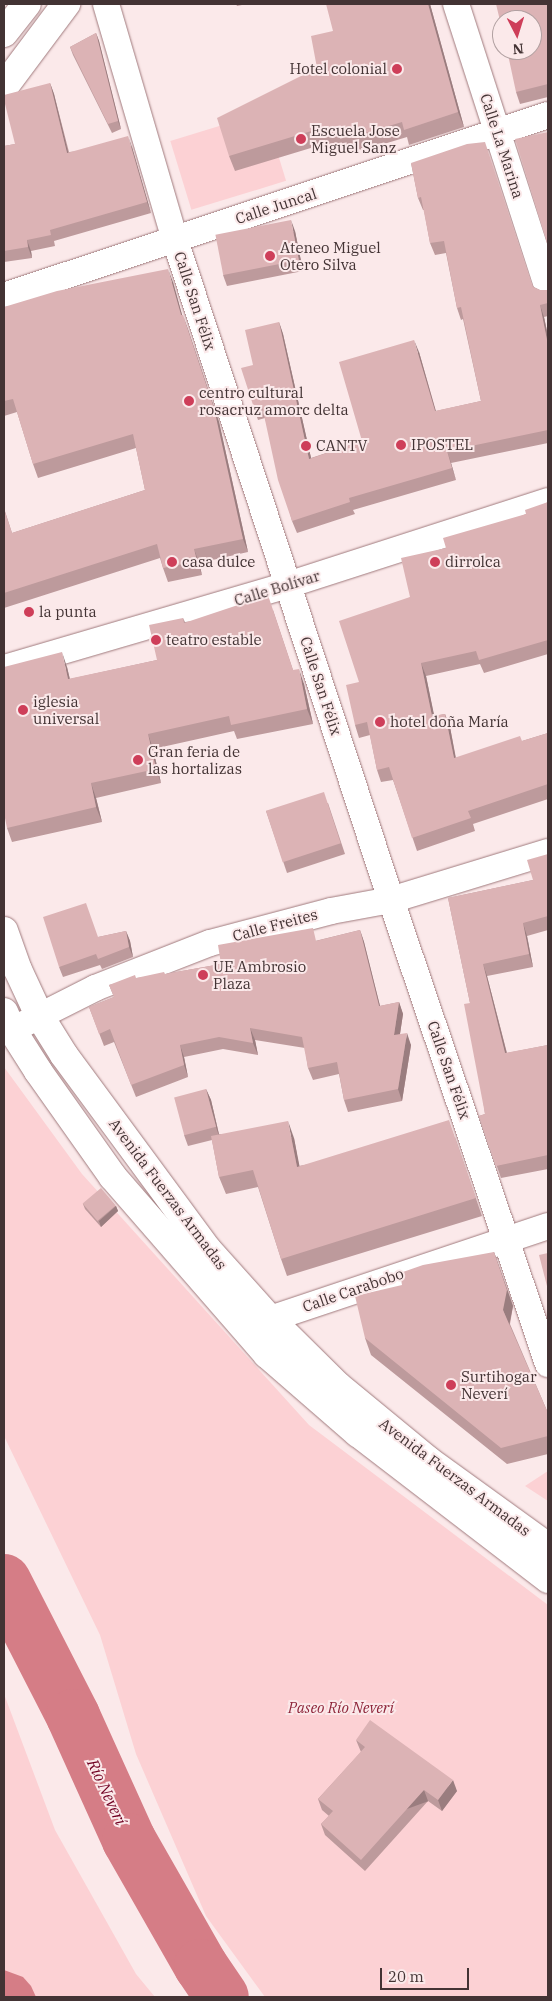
<!DOCTYPE html>
<meta charset="utf-8">
<style>
body{margin:0}
#map{position:relative;width:552px;height:2001px;overflow:hidden;background:#fbe9ea;font-family:"IBM Plex Serif",serif}
div>[style]{position:absolute}
.green>*{inset:0;background:#fcd1d4;transform-origin:0 0}
.water>*{inset:0;background:#d57d86}
.river>*{height:54px;margin:-27px;padding:0 27px;transform-origin:27px;border-radius:27px;background:#d57d86}
.roads{filter:drop-shadow(0 0 1px #a07a7d) drop-shadow(0 0 1px #a07a7d)}
.street>*{height:26px;margin:-13px;padding:0 13px;transform-origin:13px;border-radius:13px;background:#fff}
.secondary>*{height:28px;margin:-14px;padding:0 14px;transform-origin:14px;border-radius:14px;background:#fff}
.wall>*{inset:0;background:#bd9a9c}
.shaded-wall>*{inset:0;background:#9a7d7f;transform-origin:0 0}
.building>*{inset:0;background:#dcb3b5;transform-origin:0 0}
.dots>*{width:14px;height:14px;translate:-50% -50%;box-sizing:border-box;border:2px solid #fbe9ea;border-radius:50%}
span{translate:-50% -50%;white-space:nowrap;text-align:center;line-height:1.15;-webkit-text-stroke:4px #fbe9ea;paint-order:stroke}
.poi-label{font-size:15px;color:#433334}
.right{translate:-100% -50%;text-align:right}
.left{translate:0 -50%;text-align:left}
.street-label{font-size:15px;color:#433334}
.park-label{font-size:15px;color:#8e253a;font-style:italic}
.water-label{font-size:16px;color:#700022;font-style:italic}
.frame{position:absolute;inset:0;border:5px solid #433334;pointer-events:none}
.north{position:absolute;left:492px;top:10px;width:50px;height:50px;box-sizing:border-box;background:#fbe9ea;border:1px solid #b1a0a1;border-radius:50%;rotate:175deg;font-size:14px;font-weight:700;line-height:20px;text-align:center;color:#433334}
.north::after{content:'';display:block;margin:auto;width:18px;height:22px;background:#ce3e59;clip-path:polygon(50% 0,100% 100%,50% 72%,0 100%)}
.scale{position:absolute;left:380px;top:1968px;width:89px;height:22px;box-sizing:border-box;border:2px solid #433334;border-top:0;padding-left:6px;font-size:15px;line-height:18px;white-space:nowrap;color:#433334;-webkit-text-stroke:4px #fbe9ea;paint-order:stroke}
</style>
<div id="map">
<div class="green">
<i style="left:265px;top:112px;width:72px;height:99px;rotate:73deg"></i>
<i style="clip-path:polygon(4px 1067px,82px 1174px,309px 1425px,548px 1605px,548px 1997px,265px 1997px,206px 1916px,136px 1754px,100px 1635px,4px 1436px)"></i>
<i style="clip-path:polygon(548px 1471px,548px 1501px,525px 1486px)"></i>
<i style="clip-path:polygon(4px 1694px,55px 1830px,136px 1974px,155px 1997px,4px 1997px)"></i>
</div>
<div class="water">
<i style="clip-path:polygon(4px 1970px,23px 1977px,31px 1986px,36px 1997px,4px 1997px)"></i>
</div>
<div class="river">
<i style="left:4px;top:1581px;width:152px;rotate:62.9deg"></i>
<i style="left:73px;top:1716px;width:136px;rotate:65.7deg"></i>
<i style="left:129px;top:1840px;width:145px;rotate:60.3deg"></i>
<i style="left:201px;top:1966px;width:37px;rotate:56deg"></i>
</div>
<div class="roads">
<div class="street">
<i style="left:106px;top:4px;width:246px;rotate:73.7deg"></i>
<i style="left:175px;top:240px;width:694px;rotate:71.88deg"></i>
<i style="left:391px;top:900px;width:490px;rotate:71.3deg"></i>
<i style="left:456px;top:4px;width:299px;rotate:72.1deg"></i>
<i style="left:4px;top:296px;width:573px;rotate:-18.4deg"></i>
<i style="left:4px;top:668px;width:296px;rotate:-16.3deg"></i>
<i style="left:288px;top:585px;width:273px;rotate:-17.9deg"></i>
<i style="left:12px;top:1030px;width:93px;rotate:-26.8deg"></i>
<i style="left:95px;top:988px;width:123px;rotate:-21.4deg"></i>
<i style="left:210px;top:943px;width:125px;rotate:-14.8deg"></i>
<i style="left:331px;top:911px;width:61px;rotate:-10.4deg"></i>
<i style="left:391px;top:900px;width:164px;rotate:-17deg"></i>
<i style="left:249px;top:1326px;width:315px;rotate:-18.5deg"></i>
</div>
<div class="secondary">
<i style="left:4px;top:33px;width:37px;rotate:-52deg"></i>
<i style="left:4px;top:87px;width:104px;rotate:-53.2deg"></i>
<i style="left:4px;top:931px;width:41px;rotate:70.3deg"></i>
<i style="left:18px;top:970px;width:50px;rotate:65deg"></i>
<i style="left:39px;top:1015px;width:47px;rotate:58deg"></i>
<i style="left:64px;top:1055px;width:242px;rotate:53.6deg"></i>
<i style="left:208px;top:1250px;width:91px;rotate:48.1deg"></i>
<i style="left:269px;top:1318px;width:97px;rotate:44.6deg"></i>
<i style="left:338px;top:1386px;width:118px;rotate:39.5deg"></i>
<i style="left:429px;top:1461px;width:147px;rotate:35.9deg"></i>
<i style="left:4px;top:1012px;width:20px;rotate:66deg"></i>
<i style="left:12px;top:1030px;width:49px;rotate:57.6deg"></i>
<i style="left:38px;top:1071px;width:130px;rotate:54.7deg"></i>
<i style="left:113px;top:1177px;width:235px;rotate:49deg"></i>
<i style="left:267px;top:1354px;width:121px;rotate:41deg"></i>
<i style="left:358px;top:1433px;width:240px;rotate:37.5deg"></i>
</div>
</div>
<div class="wall">
<i style="clip-path:polygon(236px 4px,247px 4px,237px 6px)"></i>
<i style="clip-path:polygon(430px 4px,464px 127px,409px 145px,407px 137px,364px 150px,324px 144px,235px 171px,229px 156px,317px 68px,333px 31px)"></i>
<i style="clip-path:polygon(548px 4px,548px 97px,520px 104px,516px 92px)"></i>
<i style="clip-path:polygon(96px 33px,99px 41px,121px 129px,112px 133px,73px 55px,70px 47px)"></i>
<i style="clip-path:polygon(50px 83px,54px 94px,69px 152px,132px 147px,151px 213px,54px 241px,55px 246px,31px 251px,32px 258px,4px 262px,4px 146px,15px 144px)"></i>
<i style="clip-path:polygon(411px 163px,534px 287px,540px 290px,548px 290px,548px 316px,544px 317px,548px 336px,548px 443px,451px 463px,456px 480px,353px 510px,355px 514px,297px 533px,292px 521px,265px 418px,258px 420px,254px 408px,253px 365px,279px 322px,283px 334px,311px 458px,362px 441px,419px 352px,436px 411px,481px 401px,463px 319px,461px 320px,457px 308px,446px 253px,435px 255px,430px 243px,424px 210px,423px 210px,418px 198px)"></i>
<i style="clip-path:polygon(295px 231px,303px 271px,227px 286px,223px 275px)"></i>
<i style="clip-path:polygon(173px 282px,182px 315px,188px 329px,219px 422px,248px 552px,199px 563px,202px 575px,168px 582px,163px 568px,160px 558px,4px 608px,4px 508px,12px 533px,145px 490px,136px 448px,38px 478px,33px 464px,17px 412px,4px 416px,4px 307px)"></i>
<i style="clip-path:polygon(548px 502px,548px 654px,484px 673px,480px 664px,426px 676px,434px 716px,445px 714px,450px 727px,456px 758px,522px 741px,548px 733px,548px 799px,473px 824px,475px 831px,417px 851px,393px 780px,381px 782px,377px 770px,370px 735px,359px 738px,355px 725px,359px 682px,410px 597px,446px 548px,526px 514px)"></i>
<i style="clip-path:polygon(273px 610px,293px 670px,304px 684px,313px 724px,237px 739px,234px 731px,153px 749px,161px 783px,96px 798px,102px 822px,12px 842px,7px 828px,67px 667px,70px 679px,157px 660px,183px 618px,185px 622px)"></i>
<i style="clip-path:polygon(328px 803px,345px 854px,287px 873px,266px 811px)"></i>
<i style="clip-path:polygon(548px 854px,548px 930px,527px 936px,533px 967px,487px 976px,507px 1053px,548px 1045px,548px 1169px,501px 1178px,479px 1116px,485px 1114px,470px 1003px,448px 898px,533px 880px)"></i>
<i style="clip-path:polygon(360px 930px,364px 942px,380px 1006px,399px 1002px,403px 1014px,400px 1034px,411px 1045px,402px 1101px,348px 1112px,344px 1100px,339px 1074px,313px 1080px,308px 1068px,305px 1048px,255px 1040px,258px 1055px,223px 1049px,184px 1057px,188px 1077px,136px 1097px,114px 1042px,104px 1046px,89px 1007px,114px 997px,109px 985px,137px 978px,165px 974px,221px 964px)"></i>
<i style="clip-path:polygon(126px 931px,130px 941px,133px 957px,102px 969px,100px 965px,63px 977px,59px 967px,98px 937px)"></i>
<i style="clip-path:polygon(206px 1089px,211px 1100px,219px 1134px,294px 1138px,299px 1166px,455px 1137px,482px 1216px,287px 1276px,281px 1259px,258px 1187px,226px 1194px,219px 1177px,212px 1140px,188px 1146px,184px 1135px)"></i>
<i style="clip-path:polygon(83px 1204px,116px 1206px,118px 1211px,101px 1227px,85px 1209px)"></i>
<i style="clip-path:polygon(494px 1252px,513px 1306px,510px 1324px,548px 1413px,548px 1454px,507px 1464px,371px 1355px,365px 1338px)"></i>
<i style="clip-path:polygon(356px 1740px,457px 1791px,442px 1811px,428px 1801px,365px 1871px,325px 1835px,321px 1824px,329px 1816px,322px 1810px,318px 1799px,361px 1752px)"></i>
</div>
<div class="shaded-wall">
<i style="clip-path:polygon(428px 4px,430px 4px,464px 127px,458px 112px)"></i>
<i style="clip-path:polygon(96px 33px,99px 41px,121px 129px,118px 121px)"></i>
<i style="clip-path:polygon(50px 83px,54px 94px,71px 164px,67px 153px)"></i>
<i style="clip-path:polygon(128px 136px,132px 147px,151px 213px,147px 202px)"></i>
<i style="clip-path:polygon(291px 220px,295px 231px,303px 271px,299px 260px)"></i>
<i style="clip-path:polygon(27px 240px,31px 251px,32px 258px,28px 247px)"></i>
<i style="clip-path:polygon(168px 269px,173px 282px,186px 329px,181px 315px)"></i>
<i style="clip-path:polygon(540px 305px,544px 317px,548px 336px,548px 345px)"></i>
<i style="clip-path:polygon(183px 315px,219px 422px,248px 552px,243px 539px)"></i>
<i style="clip-path:polygon(279px 322px,283px 334px,314px 471px,309px 459px)"></i>
<i style="clip-path:polygon(414px 340px,419px 352px,439px 423px,435px 411px)"></i>
<i style="clip-path:polygon(447px 451px,451px 463px,456px 480px,452px 468px)"></i>
<i style="clip-path:polygon(194px 549px,199px 563px,202px 575px,197px 561px)"></i>
<i style="clip-path:polygon(62px 652px,67px 667px,73px 694px,68px 679px)"></i>
<i style="clip-path:polygon(421px 663px,426px 676px,437px 729px,432px 716px)"></i>
<i style="clip-path:polygon(299px 669px,304px 684px,313px 724px,307px 709px)"></i>
<i style="clip-path:polygon(445px 714px,450px 727px,458px 771px,454px 758px)"></i>
<i style="clip-path:polygon(148px 734px,153px 749px,161px 783px,156px 769px)"></i>
<i style="clip-path:polygon(91px 783px,96px 798px,102px 822px,96px 807px)"></i>
<i style="clip-path:polygon(523px 923px,527px 936px,533px 967px,529px 954px)"></i>
<i style="clip-path:polygon(360px 930px,364px 942px,383px 1018px,379px 1006px)"></i>
<i style="clip-path:polygon(126px 931px,130px 941px,133px 957px,129px 947px)"></i>
<i style="clip-path:polygon(483px 964px,487px 976px,510px 1066px,505px 1053px)"></i>
<i style="clip-path:polygon(399px 1002px,403px 1014px,398px 1047px,394px 1035px)"></i>
<i style="clip-path:polygon(250px 1028px,255px 1040px,258px 1055px,253px 1043px)"></i>
<i style="clip-path:polygon(407px 1033px,411px 1045px,402px 1101px,398px 1089px)"></i>
<i style="clip-path:polygon(180px 1045px,184px 1057px,188px 1077px,184px 1065px)"></i>
<i style="clip-path:polygon(206px 1089px,211px 1100px,220px 1139px,216px 1127px)"></i>
<i style="clip-path:polygon(288px 1121px,294px 1138px,303px 1184px,297px 1167px)"></i>
<i style="clip-path:polygon(116px 1206px,118px 1211px,101px 1227px,99px 1221px)"></i>
<i style="clip-path:polygon(494px 1252px,513px 1306px,509px 1326px,503px 1310px)"></i>
<i style="clip-path:polygon(453px 1780px,457px 1791px,442px 1811px,438px 1800px)"></i>
<i style="left:424px;top:1790px;width:12px;height:94px;rotate:70deg"></i>
</div>
<div class="building">
<i style="clip-path:polygon(326px 4px,428px 4px,458px 112px,404px 130px,402px 122px,359px 135px,318px 129px,229px 156px,217px 118px,317px 68px,311px 36px,333px 31px)"></i>
<i style="clip-path:polygon(496px 4px,548px 4px,548px 84px,516px 92px,507px 50px,532px 50px,532px 20px,502px 20px,502px 29px)"></i>
<i style="clip-path:polygon(96px 33px,118px 121px,108px 124px,70px 47px)"></i>
<i style="clip-path:polygon(50px 83px,67px 153px,128px 136px,147px 202px,50px 230px,51px 235px,27px 240px,28px 247px,4px 251px,4px 146px,15px 144px,4px 100px,4px 95px)"></i>
<i style="clip-path:polygon(548px 132px,548px 246px,515px 139px)"></i>
<i style="clip-path:polygon(485px 142px,533px 287px,540px 290px,548px 290px,548px 303px,540px 305px,548px 345px,548px 430px,447px 451px,452px 468px,349px 498px,350px 502px,292px 521px,278px 480px,262px 406px,254px 408px,241px 368px,253px 365px,245px 330px,279px 322px,309px 459px,362px 441px,339px 362px,414px 340px,435px 411px,481px 401px,461px 307px,457px 308px,444px 241px,430px 243px,421px 197px,418px 198px,411px 163px,467px 144px)"></i>
<i style="left:291px;top:220px;width:41px;height:77px;rotate:79deg"></i>
<i style="clip-path:polygon(168px 269px,181px 315px,183px 315px,214px 408px,243px 539px,194px 549px,197px 561px,163px 568px,157px 544px,4px 593px,4px 509px,12px 533px,145px 490px,133px 434px,33px 464px,13px 399px,4px 401px,4px 307px,57px 291px)"></i>
<i style="clip-path:polygon(548px 502px,548px 640px,479px 660px,476px 651px,421px 663px,432px 716px,445px 714px,454px 758px,520px 736px,522px 741px,548px 733px,548px 784px,468px 811px,471px 818px,412px 838px,389px 767px,377px 770px,367px 722px,355px 725px,346px 685px,359px 682px,339px 621px,410px 597px,401px 558px,446px 548px,443px 538px,526px 514px,525px 510px)"></i>
<i style="clip-path:polygon(268px 595px,293px 670px,299px 669px,307px 709px,231px 725px,229px 716px,148px 734px,156px 769px,91px 783px,96px 807px,7px 828px,4px 813px,4px 667px,62px 652px,68px 679px,157px 660px,149px 625px,183px 618px,184px 623px)"></i>
<i style="left:324px;top:792px;width:54px;height:61px;rotate:72deg"></i>
<i style="clip-path:polygon(548px 854px,548px 916px,523px 923px,529px 954px,483px 964px,505px 1053px,548px 1045px,548px 1155px,496px 1166px,479px 1116px,485px 1114px,464px 1004px,470px 1003px,448px 898px,533px 880px,527px 860px)"></i>
<i style="clip-path:polygon(86px 903px,98px 937px,126px 931px,129px 947px,98px 959px,96px 954px,59px 967px,43px 917px)"></i>
<i style="clip-path:polygon(313px 928px,316px 941px,360px 930px,379px 1006px,399px 1002px,394px 1035px,407px 1033px,398px 1089px,344px 1100px,337px 1062px,308px 1068px,302px 1037px,250px 1028px,253px 1043px,219px 1037px,180px 1045px,184px 1065px,131px 1085px,110px 1029px,99px 1034px,89px 1007px,114px 997px,109px 985px,135px 975px,136px 978px,164px 972px,165px 974px,221px 964px,218px 945px)"></i>
<i style="left:206px;top:1089px;width:39px;height:33px;rotate:75deg"></i>
<i style="clip-path:polygon(449px 1120px,476px 1198px,281px 1259px,253px 1170px,219px 1177px,211px 1136px,288px 1121px,297px 1167px)"></i>
<i style="left:101px;top:1188px;width:23px;height:24px;rotate:50deg"></i>
<i style="clip-path:polygon(494px 1252px,507px 1290px,503px 1310px,548px 1413px,548px 1436px,501px 1448px,365px 1338px,355px 1296px,402px 1285px,400px 1273px,423px 1265px)"></i>
<i style="clip-path:polygon(548px 1253px,548px 1290px,539px 1255px)"></i>
<i style="clip-path:polygon(370px 1720px,453px 1780px,438px 1800px,424px 1790px,361px 1860px,321px 1824px,333px 1811px,318px 1799px,365px 1747px,356px 1740px)"></i>
</div>
<div class="dots">
<i style="left:397px;top:69px;background:#ce3e59"></i>
<i style="left:301px;top:139px;background:#ce3e59"></i>
<i style="left:270px;top:256px;background:#ce3e59"></i>
<i style="left:189px;top:401px;background:#ce3e59"></i>
<i style="left:401px;top:445px;background:#ce3e59"></i>
<i style="left:306px;top:446px;background:#ce3e59"></i>
<i style="left:172px;top:562px;background:#ce3e59"></i>
<i style="left:435px;top:562px;background:#ce3e59"></i>
<i style="left:29px;top:612px;background:#ce3e59"></i>
<i style="left:156px;top:640px;background:#ce3e59"></i>
<i style="left:23px;top:710px;background:#ce3e59"></i>
<i style="left:380px;top:722px;background:#ce3e59"></i>
<i style="left:138px;top:760px;background:#ce3e59"></i>
<i style="left:203px;top:975px;background:#ce3e59"></i>
<i style="left:451px;top:1385px;background:#ce3e59"></i>
</div>
<div class="poi-label">
<span class="right" style="left:387px;top:69px">Hotel colonial</span>
<span class="left" style="left:311px;top:139px">Escuela Jose<br>Miguel Sanz</span>
<span class="left" style="left:280px;top:256px">Ateneo Miguel<br>Otero Silva</span>
<span class="left" style="left:199px;top:401px">centro cultural<br>rosacruz amorc delta</span>
<span class="left" style="left:411px;top:445px">IPOSTEL</span>
<span class="left" style="left:316px;top:446px">CANTV</span>
<span class="left" style="left:182px;top:562px">casa dulce</span>
<span class="left" style="left:445px;top:562px">dirrolca</span>
<span class="left" style="left:39px;top:612px">la punta</span>
<span class="left" style="left:166px;top:640px">teatro estable</span>
<span class="left" style="left:33px;top:710px">iglesia<br>universal</span>
<span class="left" style="left:390px;top:722px">hotel doña María</span>
<span class="left" style="left:148px;top:760px">Gran feria de<br>las hortalizas</span>
<span class="left" style="left:213px;top:975px">UE Ambrosio<br>Plaza</span>
<span class="left" style="left:461px;top:1385px">Surtihogar<br>Neverí</span>
</div>
<div class="street-label">
<span style="left:502px;top:146px;rotate:72deg">Calle La Marina</span>
<span style="left:276px;top:206px;rotate:-18deg">Calle Juncal</span>
<span style="left:195px;top:301px;rotate:72deg">Calle San Félix</span>
<span style="left:277px;top:588px;rotate:-17deg">Calle Bolívar</span>
<span style="left:321px;top:686px;rotate:72deg">Calle San Félix</span>
<span style="left:275px;top:925px;rotate:-15deg">Calle Freites</span>
<span style="left:449px;top:1070px;rotate:71deg">Calle San Félix</span>
<span style="left:168px;top:1194px;rotate:53deg">Avenida Fuerzas Armadas</span>
<span style="left:353px;top:1290px;rotate:-19deg">Calle Carabobo</span>
<span style="left:455px;top:1477px;rotate:37deg">Avenida Fuerzas Armadas</span>
</div>
<div class="park-label">
<span style="left:341px;top:1708px">Paseo Río Neverí</span>
</div>
<div class="water-label">
<span style="left:107px;top:1792px;rotate:65deg">Río Neverí</span>
</div>
<div class="frame"></div>
<div class="north">N</div>
<div class="scale">20 m</div>
</div>
